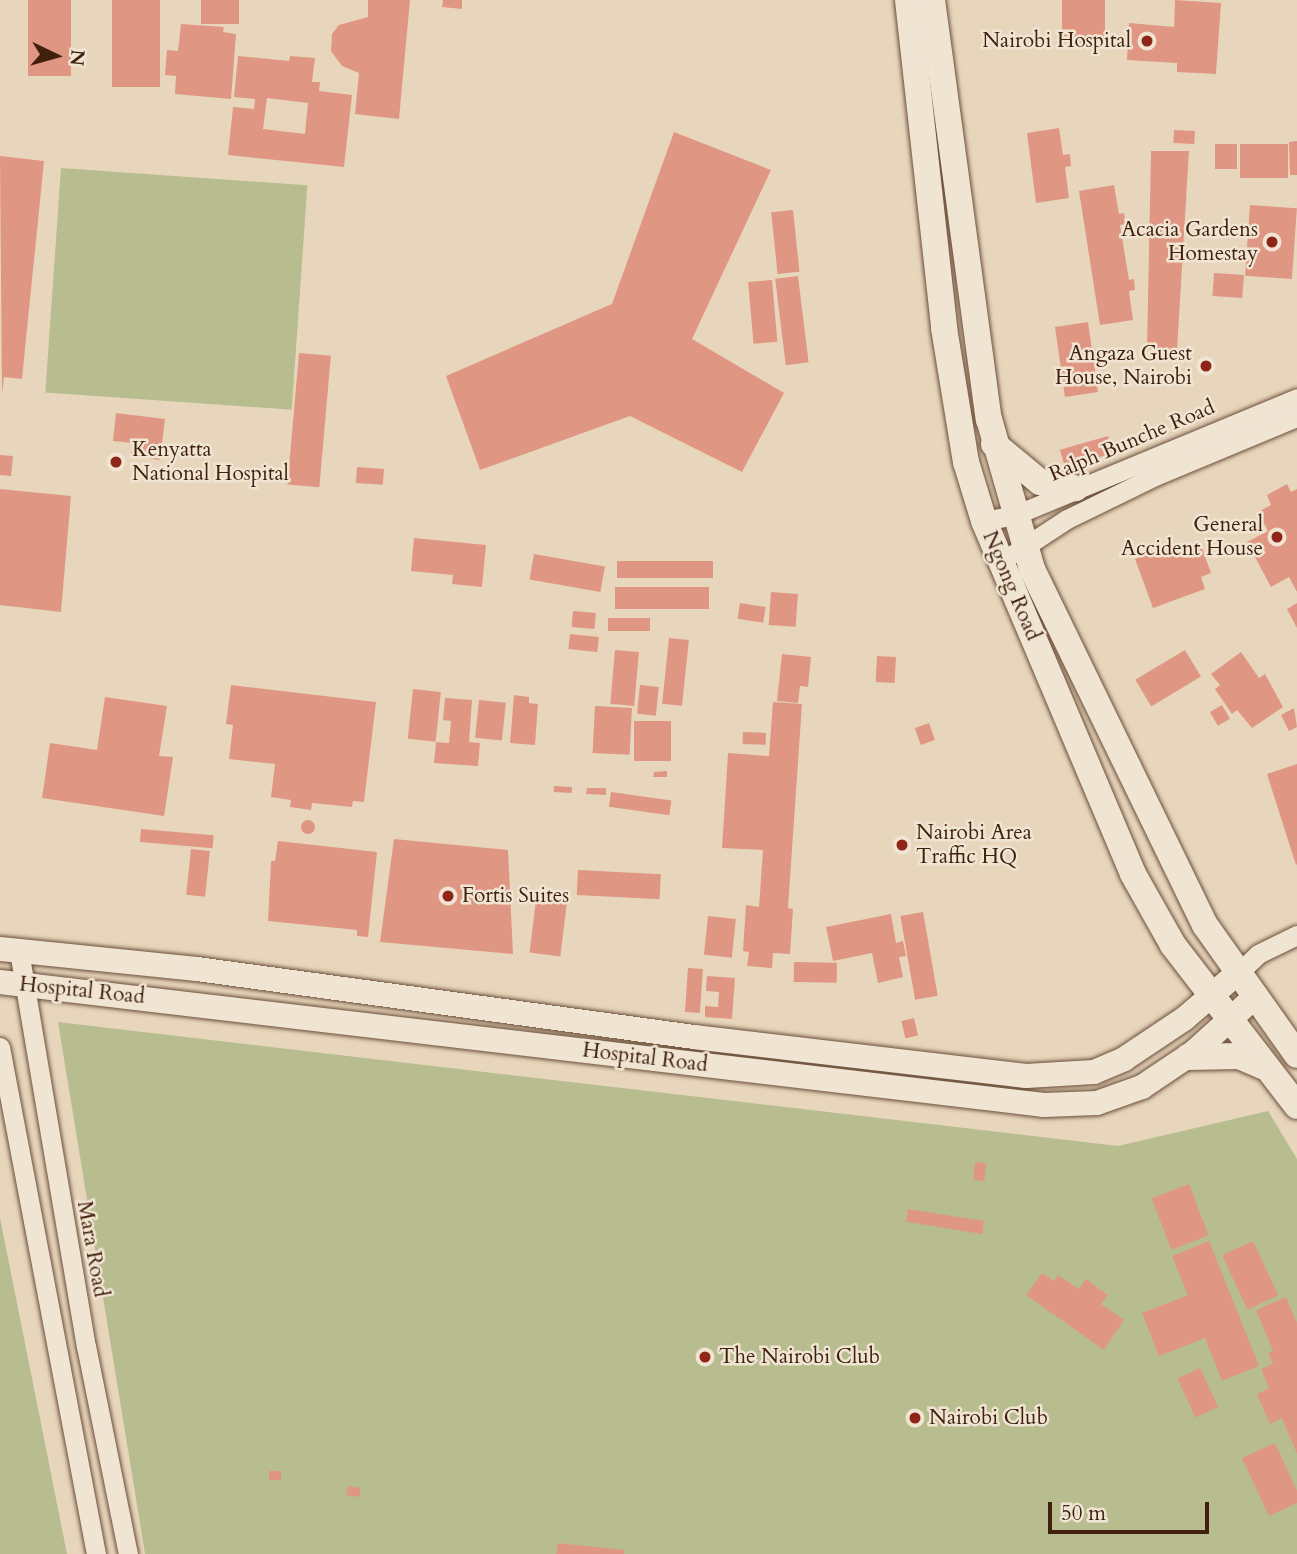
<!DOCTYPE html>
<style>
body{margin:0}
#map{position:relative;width:1297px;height:1554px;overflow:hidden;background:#e8d6bc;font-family:Cardo,serif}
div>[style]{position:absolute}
.green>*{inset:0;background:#b8bd8f;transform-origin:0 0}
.building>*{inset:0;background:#df9784;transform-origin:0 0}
.round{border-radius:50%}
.roads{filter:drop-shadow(0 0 2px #6b4e39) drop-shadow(0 0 2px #6b4e39)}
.minor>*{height:19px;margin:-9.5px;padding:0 9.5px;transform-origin:9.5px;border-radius:9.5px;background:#f0e4d3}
.tertiary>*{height:24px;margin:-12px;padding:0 12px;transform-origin:12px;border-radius:12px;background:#f0e4d3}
.secondary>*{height:26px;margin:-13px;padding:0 13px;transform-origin:13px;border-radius:13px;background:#f0e4d3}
.dots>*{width:19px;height:19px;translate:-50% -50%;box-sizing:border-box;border:4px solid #f0e4d3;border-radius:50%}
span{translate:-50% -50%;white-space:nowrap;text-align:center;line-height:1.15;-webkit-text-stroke:5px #f0e4d3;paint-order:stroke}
.poi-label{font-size:21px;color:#41210d}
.right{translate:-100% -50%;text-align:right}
.left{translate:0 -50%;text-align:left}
.street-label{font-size:21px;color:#41210d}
.north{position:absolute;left:21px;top:21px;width:70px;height:70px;-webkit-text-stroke:5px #f0e4d3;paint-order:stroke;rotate:95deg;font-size:19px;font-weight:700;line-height:28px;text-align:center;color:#41210d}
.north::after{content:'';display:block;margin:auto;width:24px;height:32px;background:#41210d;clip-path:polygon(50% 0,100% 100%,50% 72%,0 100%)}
.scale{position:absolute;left:1048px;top:1502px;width:161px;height:32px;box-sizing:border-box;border:4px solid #41210d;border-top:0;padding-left:9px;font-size:21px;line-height:24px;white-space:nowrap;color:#41210d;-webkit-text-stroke:5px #f0e4d3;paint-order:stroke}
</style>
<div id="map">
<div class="green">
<i style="left:61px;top:168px;width:247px;height:225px;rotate:4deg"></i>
<i style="clip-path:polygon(58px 1022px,1118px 1146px,1268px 1111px,1297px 1159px,1297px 1554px,145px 1554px)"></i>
<i style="clip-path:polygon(0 1218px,67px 1554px,0 1554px)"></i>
</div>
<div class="building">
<i style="left:28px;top:0;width:43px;height:76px"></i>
<i style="left:112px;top:0;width:48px;height:87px"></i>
<i style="left:201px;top:0;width:38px;height:24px"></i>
<i style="clip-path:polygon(368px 0,410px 0,399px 119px,355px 114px,359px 73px,342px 66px,331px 51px,332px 34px,339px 25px,368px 17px)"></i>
<i style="clip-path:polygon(443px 0,462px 0,462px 9px,442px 7px)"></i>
<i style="left:1062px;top:0;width:43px;height:43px"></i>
<i style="clip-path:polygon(1175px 0,1221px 3px,1216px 74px,1177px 72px,1177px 63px,1127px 60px,1129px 23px,1174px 27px)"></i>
<i style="clip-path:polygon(181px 24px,224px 27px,223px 32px,236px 34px,231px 99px,175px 94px,176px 76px,165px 75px,167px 50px,178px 51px)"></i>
<i style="clip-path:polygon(evenodd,238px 56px,289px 61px,290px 56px,315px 58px,312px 82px,320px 82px,319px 91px,352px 95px,344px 167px,228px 155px,233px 107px,254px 109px,255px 99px,234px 97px,238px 56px,267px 98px,308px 103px,305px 134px,263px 129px,267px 98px)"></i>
<i style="clip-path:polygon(1059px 128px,1063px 155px,1070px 154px,1071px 166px,1065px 167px,1069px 198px,1036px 203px,1027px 133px)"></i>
<i style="left:1174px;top:130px;width:21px;height:13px;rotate:3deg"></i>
<i style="clip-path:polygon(674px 132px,771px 170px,692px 339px,784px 393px,742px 472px,630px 416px,480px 470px,446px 376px,612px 304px)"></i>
<i style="clip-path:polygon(1297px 141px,1297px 175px,1290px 175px,1289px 142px)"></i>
<i style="left:1215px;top:144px;width:22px;height:25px"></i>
<i style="left:1240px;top:144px;width:48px;height:34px"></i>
<i style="clip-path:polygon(1151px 151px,1189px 151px,1177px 350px,1147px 349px)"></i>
<i style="clip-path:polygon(0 156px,44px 161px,22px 379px,4px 377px,2px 394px)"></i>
<i style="clip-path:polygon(1114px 185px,1119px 214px,1124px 213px,1126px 224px,1120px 225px,1129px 280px,1134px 279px,1135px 290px,1129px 291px,1133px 320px,1100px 325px,1079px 191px)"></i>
<i style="left:1250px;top:205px;width:47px;height:71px;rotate:4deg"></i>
<i style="left:793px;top:210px;width:62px;height:22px;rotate:84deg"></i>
<i style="left:1214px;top:273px;width:30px;height:23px;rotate:4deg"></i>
<i style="left:798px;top:276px;width:87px;height:23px;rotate:83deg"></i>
<i style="left:772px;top:280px;width:62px;height:24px;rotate:85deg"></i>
<i style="clip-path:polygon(1088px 322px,1092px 350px,1099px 349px,1101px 362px,1094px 363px,1098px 392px,1065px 397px,1055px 327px)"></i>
<i style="left:299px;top:353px;width:32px;height:132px;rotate:5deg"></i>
<i style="clip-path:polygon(116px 413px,165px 419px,160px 460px,131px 456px,133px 443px,113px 441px)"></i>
<i style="left:1108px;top:436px;width:18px;height:50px;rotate:74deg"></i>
<i style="clip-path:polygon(0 455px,13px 456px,11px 476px,0 475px)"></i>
<i style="left:357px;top:467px;width:27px;height:16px;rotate:4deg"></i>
<i style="clip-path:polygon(1287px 484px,1291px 492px,1297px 489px,1297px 592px,1289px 577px,1271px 587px,1247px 542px,1268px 531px,1258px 512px,1271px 505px,1267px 495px)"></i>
<i style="clip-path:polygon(0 489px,71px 496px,61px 612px,0 605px)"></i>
<i style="clip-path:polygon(414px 538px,486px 545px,482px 587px,452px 584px,453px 575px,411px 571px)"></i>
<i style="clip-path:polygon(1201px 545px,1211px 573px,1201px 577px,1205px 589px,1153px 608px,1135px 559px,1164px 548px,1167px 557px)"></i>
<i style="left:534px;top:554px;width:72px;height:26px;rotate:10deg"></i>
<i style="left:713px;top:561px;width:17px;height:96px;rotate:90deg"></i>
<i style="left:709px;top:587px;width:22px;height:94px;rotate:90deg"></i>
<i style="left:771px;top:592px;width:27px;height:33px;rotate:4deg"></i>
<i style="left:740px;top:603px;width:26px;height:16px;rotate:9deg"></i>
<i style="clip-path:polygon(1297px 603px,1297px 628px,1287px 609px)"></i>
<i style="left:573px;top:611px;width:23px;height:16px;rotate:5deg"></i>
<i style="left:608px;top:618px;width:42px;height:13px"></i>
<i style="left:570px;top:634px;width:29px;height:15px;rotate:6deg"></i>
<i style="left:669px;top:638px;width:20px;height:66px;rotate:6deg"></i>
<i style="left:615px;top:650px;width:24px;height:54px;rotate:5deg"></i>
<i style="left:1185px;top:650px;width:31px;height:58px;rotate:59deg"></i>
<i style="clip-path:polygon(1241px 652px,1259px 678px,1265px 674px,1283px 707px,1252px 728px,1237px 710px,1232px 714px,1215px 689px,1220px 685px,1211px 674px)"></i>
<i style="clip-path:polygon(782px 654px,811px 657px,808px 687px,800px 686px,798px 703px,777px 701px)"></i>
<i style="left:877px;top:656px;width:19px;height:26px;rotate:3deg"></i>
<i style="clip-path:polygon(231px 685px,376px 702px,364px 802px,353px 801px,352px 807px,312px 803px,311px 810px,290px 807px,291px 800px,271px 797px,275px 764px,229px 759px,233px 725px,226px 724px)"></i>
<i style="left:640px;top:685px;width:19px;height:29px;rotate:6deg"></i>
<i style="left:413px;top:689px;width:28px;height:50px;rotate:6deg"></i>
<i style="clip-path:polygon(514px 695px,529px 697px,529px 703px,538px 704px,535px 745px,510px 743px)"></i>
<i style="clip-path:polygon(105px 697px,167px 706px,159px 756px,173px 757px,164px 816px,42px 798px,50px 743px,97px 750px)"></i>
<i style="clip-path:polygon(445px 698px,472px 700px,469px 742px,480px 743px,478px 766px,434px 763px,436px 742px,449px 743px,451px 721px,443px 720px)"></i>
<i style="left:479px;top:700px;width:27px;height:38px;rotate:6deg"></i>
<i style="clip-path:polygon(773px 702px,802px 704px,788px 908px,793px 909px,790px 954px,773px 953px,772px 968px,747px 966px,749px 952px,743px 951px,746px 905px,759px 907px,763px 850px,722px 848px,728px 753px,769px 756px)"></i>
<i style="left:1222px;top:705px;width:16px;height:14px;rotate:60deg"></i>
<i style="left:595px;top:706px;width:37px;height:47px;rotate:3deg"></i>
<i style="clip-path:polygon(1294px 708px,1297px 727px,1289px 731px,1281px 715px)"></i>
<i style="left:634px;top:721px;width:37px;height:40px"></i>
<i style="left:929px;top:723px;width:18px;height:15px;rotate:71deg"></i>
<i style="left:743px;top:732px;width:23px;height:12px;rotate:2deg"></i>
<i style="clip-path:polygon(1297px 764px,1297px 864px,1296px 865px,1267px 774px)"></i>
<i style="clip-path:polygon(667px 771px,667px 777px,653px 777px,654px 772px)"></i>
<i style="left:554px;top:786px;width:18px;height:6px;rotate:3deg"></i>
<i style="clip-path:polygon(587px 788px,606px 788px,606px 795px,586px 794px)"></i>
<i style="left:611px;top:792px;width:61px;height:15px;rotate:8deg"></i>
<i class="round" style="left:301px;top:820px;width:14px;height:14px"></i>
<i style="left:141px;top:829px;width:73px;height:13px;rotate:5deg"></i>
<i style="clip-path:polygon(394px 839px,508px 850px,513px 954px,380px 942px)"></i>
<i style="clip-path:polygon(278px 841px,377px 852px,368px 937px,357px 936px,357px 930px,268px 921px,271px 861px,275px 861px)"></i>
<i style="left:191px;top:849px;width:19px;height:46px;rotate:6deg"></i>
<i style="left:578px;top:870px;width:83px;height:25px;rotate:3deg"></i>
<i style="left:536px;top:900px;width:31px;height:53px;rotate:7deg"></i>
<i style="left:923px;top:912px;width:85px;height:23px;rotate:80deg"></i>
<i style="clip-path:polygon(891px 914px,896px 943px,903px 941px,906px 956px,899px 957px,903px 977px,878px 983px,872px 953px,833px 961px,826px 927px)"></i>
<i style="left:708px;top:916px;width:28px;height:39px;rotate:6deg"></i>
<i style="left:794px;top:962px;width:43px;height:20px;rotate:1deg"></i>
<i style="left:688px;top:968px;width:15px;height:44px;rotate:4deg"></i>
<i style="clip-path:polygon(707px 976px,735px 978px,732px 1019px,705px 1017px,705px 1006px,718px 1007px,719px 992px,706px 991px)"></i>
<i style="left:914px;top:1018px;width:18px;height:13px;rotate:77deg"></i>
<i style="left:975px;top:1162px;width:11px;height:18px;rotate:5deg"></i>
<i style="left:1189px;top:1184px;width:55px;height:40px;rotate:69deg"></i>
<i style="left:908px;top:1209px;width:77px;height:13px;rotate:9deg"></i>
<i style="clip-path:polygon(1209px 1241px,1259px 1366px,1222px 1381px,1205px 1338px,1159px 1356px,1142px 1313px,1188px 1295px,1172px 1256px)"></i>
<i style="left:1253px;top:1241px;width:60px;height:34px;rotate:65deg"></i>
<i style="clip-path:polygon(1042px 1273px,1054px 1281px,1058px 1275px,1079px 1289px,1086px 1279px,1108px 1295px,1101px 1304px,1124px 1320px,1104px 1350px,1026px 1295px)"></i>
<i style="clip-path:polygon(1286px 1297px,1297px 1323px,1297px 1454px,1282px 1418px,1270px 1424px,1257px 1394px,1269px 1388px,1261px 1369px,1273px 1364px,1268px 1353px,1273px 1351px,1256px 1310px)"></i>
<i style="left:1200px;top:1368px;width:43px;height:25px;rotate:65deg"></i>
<i style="clip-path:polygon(1275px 1443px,1297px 1491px,1297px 1503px,1269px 1516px,1242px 1458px)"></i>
<i style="left:269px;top:1471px;width:12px;height:9px"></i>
<i style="left:348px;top:1486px;width:13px;height:9px;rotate:9deg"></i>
<i style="clip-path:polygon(558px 1543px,625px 1550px,624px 1554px,556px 1554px)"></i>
</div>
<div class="roads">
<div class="minor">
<i style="left:984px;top:521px;width:32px;rotate:-11deg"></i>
<i style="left:1015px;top:515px;width:305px;rotate:-22.5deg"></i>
<i style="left:1015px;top:553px;width:62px;rotate:-33.2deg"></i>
<i style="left:1067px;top:519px;width:98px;rotate:-26deg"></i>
<i style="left:1155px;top:476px;width:154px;rotate:-22.6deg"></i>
<i style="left:19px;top:951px;width:401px;rotate:80.4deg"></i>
<i style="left:86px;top:1346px;width:212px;rotate:78.6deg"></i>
<i style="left:1239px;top:972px;width:26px;rotate:-43deg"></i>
<i style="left:1258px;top:954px;width:43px;rotate:-26deg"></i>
<i style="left:0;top:1047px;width:516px;rotate:79.28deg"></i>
</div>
<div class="tertiary">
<i style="left:0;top:949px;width:198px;rotate:5.8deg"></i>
<i style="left:197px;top:969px;width:502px;rotate:7.79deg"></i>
<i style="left:694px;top:1037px;width:334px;rotate:6.7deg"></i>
<i style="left:1026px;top:1076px;width:68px;rotate:-3.4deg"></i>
<i style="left:1094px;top:1072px;width:33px;rotate:-23deg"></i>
<i style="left:1124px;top:1059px;width:72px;rotate:-33.7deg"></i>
<i style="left:1184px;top:1019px;width:72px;rotate:-40.5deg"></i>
<i style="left:0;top:982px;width:1051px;rotate:6.72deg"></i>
<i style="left:1044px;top:1105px;width:53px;rotate:-2.2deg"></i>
<i style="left:1097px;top:1103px;width:48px;rotate:-19.6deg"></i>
<i style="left:1142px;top:1087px;width:63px;rotate:-33.9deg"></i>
<i style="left:1194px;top:1052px;width:84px;rotate:-42.1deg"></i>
</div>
<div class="secondary">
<i style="left:908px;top:0;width:330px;rotate:83.7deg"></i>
<i style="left:944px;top:328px;width:136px;rotate:80.7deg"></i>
<i style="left:966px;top:462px;width:62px;rotate:73deg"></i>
<i style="left:984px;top:521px;width:383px;rotate:67.1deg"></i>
<i style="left:1133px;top:874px;width:81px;rotate:60.6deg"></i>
<i style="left:1173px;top:945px;width:203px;rotate:52.4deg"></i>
<i style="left:932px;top:0;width:423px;rotate:82.3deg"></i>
<i style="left:989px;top:419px;width:156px;rotate:74deg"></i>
<i style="left:1032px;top:569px;width:396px;rotate:64.1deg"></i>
<i style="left:1205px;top:925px;width:159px;rotate:54.7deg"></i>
<i style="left:994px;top:444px;width:60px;rotate:39.6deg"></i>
<i style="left:1040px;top:482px;width:36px;rotate:10deg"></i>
<i style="left:1188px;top:1057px;width:51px;rotate:-1.1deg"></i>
<i style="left:1239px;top:1056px;width:26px;rotate:23deg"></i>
</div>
</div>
<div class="dots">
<i style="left:1147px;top:41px;background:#8f2418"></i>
<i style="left:1272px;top:242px;background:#8f2418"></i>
<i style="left:1206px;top:366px;background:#8f2418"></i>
<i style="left:116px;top:462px;background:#8f2418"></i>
<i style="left:1277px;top:537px;background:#8f2418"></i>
<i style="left:902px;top:845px;background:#8f2418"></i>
<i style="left:448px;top:896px;background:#8f2418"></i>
<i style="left:705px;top:1357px;background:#8f2418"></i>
<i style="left:915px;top:1418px;background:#8f2418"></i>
</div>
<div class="poi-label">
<span class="right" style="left:1131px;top:41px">Nairobi Hospital</span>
<span class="right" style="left:1258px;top:242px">Acacia Gardens<br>Homestay</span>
<span class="right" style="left:1192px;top:366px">Angaza Guest<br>House, Nairobi</span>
<span class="left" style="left:132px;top:462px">Kenyatta<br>National Hospital</span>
<span class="right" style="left:1263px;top:537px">General<br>Accident House</span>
<span class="left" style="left:916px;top:845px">Nairobi Area<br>Traffic HQ</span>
<span class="left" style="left:462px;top:896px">Fortis Suites</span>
<span class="left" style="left:719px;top:1357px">The Nairobi Club</span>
<span class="left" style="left:929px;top:1418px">Nairobi Club</span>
</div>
<div class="street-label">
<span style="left:1132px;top:441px;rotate:-23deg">Ralph Bunche Road</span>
<span style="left:1011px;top:586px;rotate:67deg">Ngong Road</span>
<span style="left:82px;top:991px;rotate:6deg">Hospital Road</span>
<span style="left:645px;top:1058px;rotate:7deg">Hospital Road</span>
<span style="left:92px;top:1249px;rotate:80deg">Mara Road</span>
</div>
<div class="north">N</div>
<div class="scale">50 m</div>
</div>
